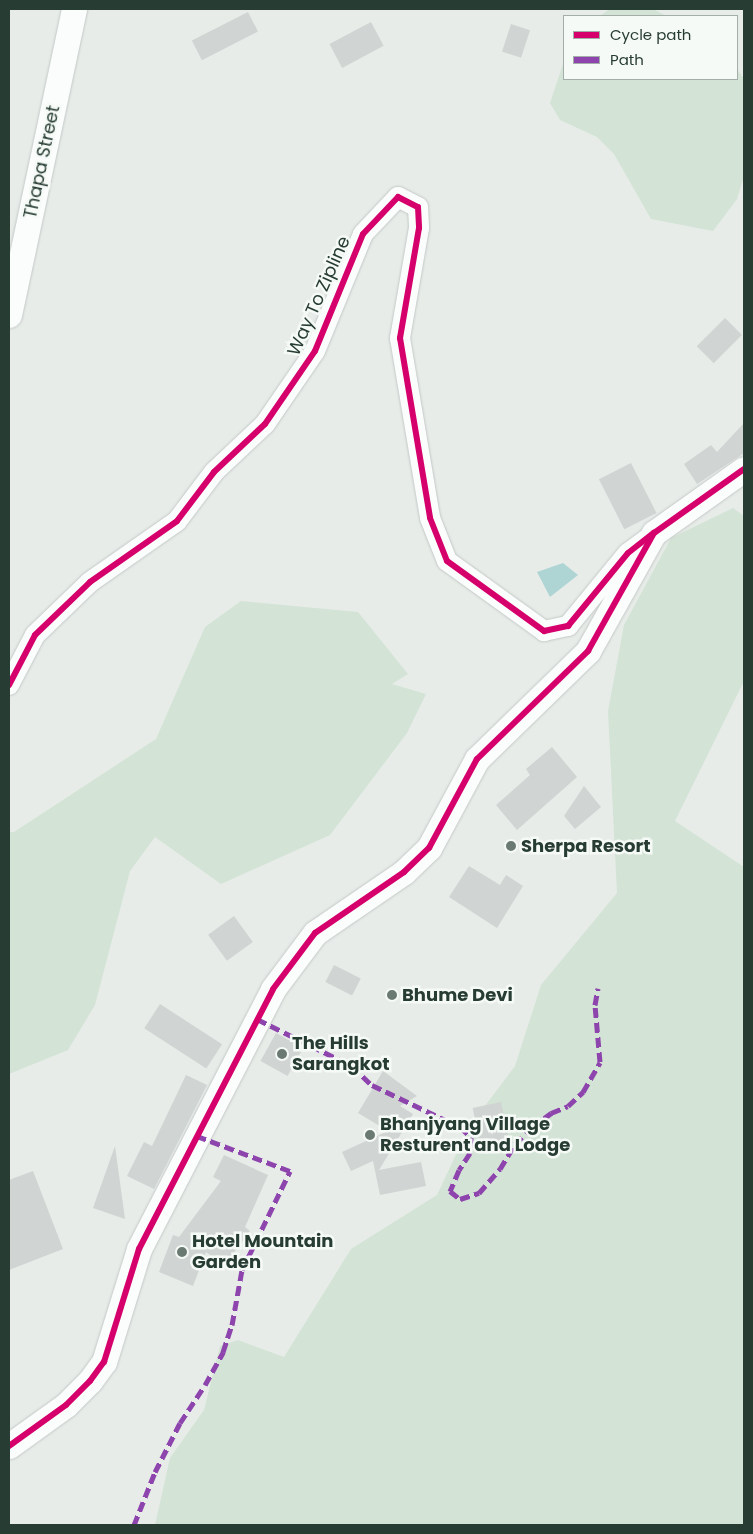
<!DOCTYPE html>
<style>
body{margin:0}
#map{position:relative;width:753px;height:1534px;overflow:hidden;background:#e7ece9;font-family:Poppins,sans-serif}
div>[style]{position:absolute}
.green>*{inset:0;background:#d3e3d5}
.water>*{inset:0;background:#aed5d3}
.building>*{inset:0;background:#d0d4d2;transform-origin:0 0}
.roads{filter:drop-shadow(0 0 1px #c4c9c6) drop-shadow(0 0 1px #c4c9c6)}
.minor>*{height:20px;margin:-10px;padding:0 10px;transform-origin:10px;border-radius:10px;background:#fbfcfc}
.tertiary>*{height:25px;margin:-12.5px;padding:0 12.5px;transform-origin:12.5px;border-radius:12.5px;background:#fbfcfc}
.quiet>*{height:5px;margin-top:-2.5px;transform-origin:0;background:repeating-linear-gradient(90deg,#8e44ad 0 10px,transparent 0 15px)}
.cycleway>*{height:6px;margin:-3px;padding:0 3px;transform-origin:3px;border-radius:3px;background:#d6006c}
.dots>*{width:14px;height:14px;translate:-50% -50%;box-sizing:border-box;border:2px solid #f6faf7;border-radius:50%}
span{translate:-50% -50%;white-space:nowrap;text-align:center;line-height:1.15;-webkit-text-stroke:5px #f6faf7;paint-order:stroke}
.street-label{font-size:18px;color:#273d34}
.poi-label{font-size:18px;color:#273d34;font-weight:700}
.left{translate:0 -50%;text-align:left}
.frame{position:absolute;inset:0;border:10px solid #273d34;pointer-events:none}
.legend{position:absolute;left:563px;top:15px;width:175px;height:65px;box-sizing:border-box;background:#f6faf7;border:1px solid #a3aea9;margin:0;padding:6px 9px;list-style:none;font-size:15px;color:#273d34}
.legend li{display:flex;align-items:center;gap:10px;height:25px}
.legend b{width:25px;border:1px solid #a3aea9}
</style>
<div id="map">
<div class="green">
<i style="clip-path:polygon(610px 9px,655px 10px,666px 16px,600px 16px)"></i>
<i style="clip-path:polygon(564px 61px,564px 79px,737px 79px,737px 69px,744px 79px,744px 176px,737px 199px,713px 231px,651px 219px,614px 154px,597px 137px,560px 120px,550px 103px)"></i>
<i style="clip-path:polygon(733px 508px,744px 516px,744px 681px,675px 821px,744px 867px,744px 1525px,155px 1525px,170px 1458px,204px 1410px,220px 1346px,238px 1340px,284px 1357px,351px 1249px,437px 1195px,469px 1127px,515px 1066px,541px 985px,617px 893px,608px 711px,624px 625px,671px 538px)"></i>
<i style="clip-path:polygon(241px 601px,358px 612px,408px 674px,392px 684px,426px 694px,407px 733px,330px 835px,221px 884px,155px 837px,130px 871px,95px 1005px,68px 1050px,9px 1074px,9px 832px,14px 832px,156px 739px,205px 627px)"></i>
</div>
<div class="water">
<i style="clip-path:polygon(563px 563px,578px 575px,550px 597px,537px 572px)"></i>
</div>
<div class="building">
<i style="left:248px;top:12px;width:22px;height:63px;rotate:63deg"></i>
<i style="left:371px;top:22px;width:27px;height:47px;rotate:62deg"></i>
<i style="left:511px;top:24px;width:20px;height:29px;rotate:18deg"></i>
<i style="left:725px;top:318px;width:24px;height:40px;rotate:45deg"></i>
<i style="clip-path:polygon(744px 423px,744px 453px,697px 484px,684px 464px,711px 445px,717px 452px)"></i>
<i style="left:631px;top:463px;width:56px;height:36px;rotate:63deg"></i>
<i style="clip-path:polygon(552px 747px,577px 777px,517px 830px,496px 805px,530px 775px,526px 769px)"></i>
<i style="clip-path:polygon(584px 786px,601px 807px,575px 829px,564px 816px)"></i>
<i style="clip-path:polygon(469px 866px,500px 885px,506px 875px,523px 886px,497px 928px,449px 897px)"></i>
<i style="left:234px;top:916px;width:32px;height:32px;rotate:54deg"></i>
<i style="left:334px;top:965px;width:30px;height:19px;rotate:27deg"></i>
<i style="left:160px;top:1004px;width:74px;height:29px;rotate:33deg"></i>
<i style="left:276px;top:1033px;width:31px;height:32px;rotate:29deg"></i>
<i style="clip-path:polygon(383px 1071px,417px 1096px,400px 1106px,413px 1114px,379px 1170px,421px 1162px,426px 1186px,380px 1195px,373px 1161px,351px 1171px,342px 1152px,388px 1131px,358px 1113px)"></i>
<i style="clip-path:polygon(186px 1075px,207px 1085px,154px 1189px,127px 1176px,144px 1142px,152px 1146px)"></i>
<i style="left:501px;top:1102px;width:39px;height:29px;rotate:78deg"></i>
<i style="clip-path:polygon(115px 1146px,125px 1219px,93px 1208px)"></i>
<i style="clip-path:polygon(224px 1155px,268px 1175px,245px 1227px,250px 1231px,224px 1266px,206px 1252px,193px 1286px,159px 1272px,173px 1235px,179px 1237px,221px 1181px,213px 1177px)"></i>
<i style="clip-path:polygon(33px 1171px,63px 1249px,9px 1270px,9px 1180px)"></i>
</div>
<div class="roads">
<div class="minor">
<i style="left:9px;top:685px;width:56px;rotate:-62.5deg"></i>
<i style="left:35px;top:635px;width:76px;rotate:-43.9deg"></i>
<i style="left:90px;top:582px;width:106px;rotate:-35deg"></i>
<i style="left:177px;top:521px;width:61px;rotate:-52.9deg"></i>
<i style="left:214px;top:472px;width:70px;rotate:-43.3deg"></i>
<i style="left:265px;top:424px;width:88px;rotate:-55.6deg"></i>
<i style="left:315px;top:351px;width:126px;rotate:-67.7deg"></i>
<i style="left:363px;top:234px;width:51px;rotate:-46.6deg"></i>
<i style="left:398px;top:197px;width:22px;rotate:27deg"></i>
<i style="left:418px;top:207px;width:21px;rotate:87deg"></i>
<i style="left:419px;top:228px;width:112px;rotate:99.8deg"></i>
<i style="left:400px;top:338px;width:182px;rotate:80.5deg"></i>
<i style="left:430px;top:518px;width:46px;rotate:68.4deg"></i>
<i style="left:447px;top:561px;width:120px;rotate:35.8deg"></i>
<i style="left:544px;top:631px;width:25px;rotate:-12deg"></i>
<i style="left:568px;top:626px;width:94px;rotate:-50.6deg"></i>
<i style="left:628px;top:553px;width:27px;rotate:-36deg"></i>
</div>
<div class="tertiary">
<i style="left:9px;top:315px;width:313px;rotate:-78deg"></i>
<i style="left:9px;top:1446px;width:70px;rotate:-35.7deg"></i>
<i style="left:66px;top:1405px;width:34px;rotate:-45deg"></i>
<i style="left:90px;top:1381px;width:24px;rotate:-54deg"></i>
<i style="left:104px;top:1362px;width:118px;rotate:-72.8deg"></i>
<i style="left:139px;top:1249px;width:292px;rotate:-62.7deg"></i>
<i style="left:273px;top:989px;width:70px;rotate:-53.1deg"></i>
<i style="left:315px;top:933px;width:108px;rotate:-34.4deg"></i>
<i style="left:404px;top:872px;width:35px;rotate:-44deg"></i>
<i style="left:429px;top:848px;width:101px;rotate:-61.7deg"></i>
<i style="left:477px;top:759px;width:155px;rotate:-44.2deg"></i>
<i style="left:588px;top:651px;width:135px;rotate:-60.8deg"></i>
<i style="left:654px;top:533px;width:110px;rotate:-35.4deg"></i>
</div>
</div>
<div class="quiet">
<i style="left:257px;top:1019px;width:106px;rotate:26.3deg"></i>
<i style="left:352px;top:1066px;width:28px;rotate:44deg"></i>
<i style="left:372px;top:1085px;width:98px;rotate:25.5deg"></i>
<i style="left:460px;top:1127px;width:15px;rotate:42deg"></i>
<i style="left:471px;top:1137px;width:16px;rotate:94deg"></i>
<i style="left:470px;top:1153px;width:20px;rotate:123deg"></i>
<i style="left:459px;top:1170px;width:23px;rotate:113deg"></i>
<i style="left:450px;top:1191px;width:13px;rotate:39deg"></i>
<i style="left:460px;top:1199px;width:20px;rotate:-18deg"></i>
<i style="left:479px;top:1193px;width:32px;rotate:-49deg"></i>
<i style="left:500px;top:1169px;width:29px;rotate:-59deg"></i>
<i style="left:515px;top:1144px;width:24px;rotate:-45deg"></i>
<i style="left:532px;top:1127px;width:24px;rotate:-36deg"></i>
<i style="left:551px;top:1113px;width:18px;rotate:-22deg"></i>
<i style="left:568px;top:1106px;width:21px;rotate:-43deg"></i>
<i style="left:583px;top:1092px;width:34px;rotate:-60deg"></i>
<i style="left:600px;top:1062px;width:57px;rotate:-95deg"></i>
<i style="left:595px;top:1005px;width:17px;rotate:-80deg"></i>
<i style="left:134px;top:1525px;width:57px;rotate:-68.4deg"></i>
<i style="left:155px;top:1472px;width:55px;rotate:-63deg"></i>
<i style="left:180px;top:1423px;width:45px;rotate:-56.7deg"></i>
<i style="left:205px;top:1385px;width:38px;rotate:-61deg"></i>
<i style="left:223px;top:1352px;width:28px;rotate:-72deg"></i>
<i style="left:232px;top:1325px;width:56px;rotate:-79.7deg"></i>
<i style="left:242px;top:1270px;width:110px;rotate:-64.1deg"></i>
<i style="left:290px;top:1171px;width:99px;rotate:-159.4deg"></i>
</div>
<div class="cycleway">
<i style="left:9px;top:685px;width:56px;rotate:-62.5deg"></i>
<i style="left:35px;top:635px;width:76px;rotate:-43.9deg"></i>
<i style="left:90px;top:582px;width:106px;rotate:-35deg"></i>
<i style="left:177px;top:521px;width:61px;rotate:-52.9deg"></i>
<i style="left:214px;top:472px;width:70px;rotate:-43.3deg"></i>
<i style="left:265px;top:424px;width:88px;rotate:-55.6deg"></i>
<i style="left:315px;top:351px;width:126px;rotate:-67.7deg"></i>
<i style="left:363px;top:234px;width:51px;rotate:-46.6deg"></i>
<i style="left:398px;top:197px;width:22px;rotate:27deg"></i>
<i style="left:418px;top:207px;width:21px;rotate:87deg"></i>
<i style="left:419px;top:228px;width:112px;rotate:99.8deg"></i>
<i style="left:400px;top:338px;width:182px;rotate:80.5deg"></i>
<i style="left:430px;top:518px;width:46px;rotate:68.4deg"></i>
<i style="left:447px;top:561px;width:120px;rotate:35.8deg"></i>
<i style="left:544px;top:631px;width:25px;rotate:-12deg"></i>
<i style="left:568px;top:626px;width:94px;rotate:-50.6deg"></i>
<i style="left:628px;top:553px;width:33px;rotate:-38deg"></i>
<i style="left:9px;top:1446px;width:70px;rotate:-35.7deg"></i>
<i style="left:66px;top:1405px;width:34px;rotate:-45deg"></i>
<i style="left:90px;top:1381px;width:24px;rotate:-54deg"></i>
<i style="left:104px;top:1362px;width:118px;rotate:-72.8deg"></i>
<i style="left:139px;top:1249px;width:292px;rotate:-62.7deg"></i>
<i style="left:273px;top:989px;width:70px;rotate:-53.1deg"></i>
<i style="left:315px;top:933px;width:108px;rotate:-34.4deg"></i>
<i style="left:404px;top:872px;width:35px;rotate:-44deg"></i>
<i style="left:429px;top:848px;width:101px;rotate:-61.7deg"></i>
<i style="left:477px;top:759px;width:155px;rotate:-44.2deg"></i>
<i style="left:588px;top:651px;width:135px;rotate:-60.8deg"></i>
<i style="left:654px;top:533px;width:110px;rotate:-35.4deg"></i>
</div>
<div class="dots">
<i style="left:511px;top:846px;background:#6a7a73"></i>
<i style="left:392px;top:995px;background:#6a7a73"></i>
<i style="left:282px;top:1054px;background:#6a7a73"></i>
<i style="left:370px;top:1135px;background:#6a7a73"></i>
<i style="left:182px;top:1252px;background:#6a7a73"></i>
</div>
<div class="street-label">
<span style="left:42px;top:162px;rotate:-78deg">Thapa Street</span>
<span style="left:319px;top:296px;rotate:-66deg">Way To Zipline</span>
</div>
<div class="poi-label">
<span class="left" style="left:521px;top:846px">Sherpa Resort</span>
<span class="left" style="left:402px;top:995px">Bhume Devi</span>
<span class="left" style="left:292px;top:1054px">The Hills<br>Sarangkot</span>
<span class="left" style="left:380px;top:1135px">Bhanjyang Village<br>Resturent and Lodge</span>
<span class="left" style="left:192px;top:1252px">Hotel Mountain<br>Garden</span>
</div>
<div class="frame"></div>
<ul class="legend">
<li><b style="height:6px;background:#d6006c"></b>Cycle path</li>
<li><b style="height:6px;background:#8e44ad"></b>Path</li>
</ul>
</div>
